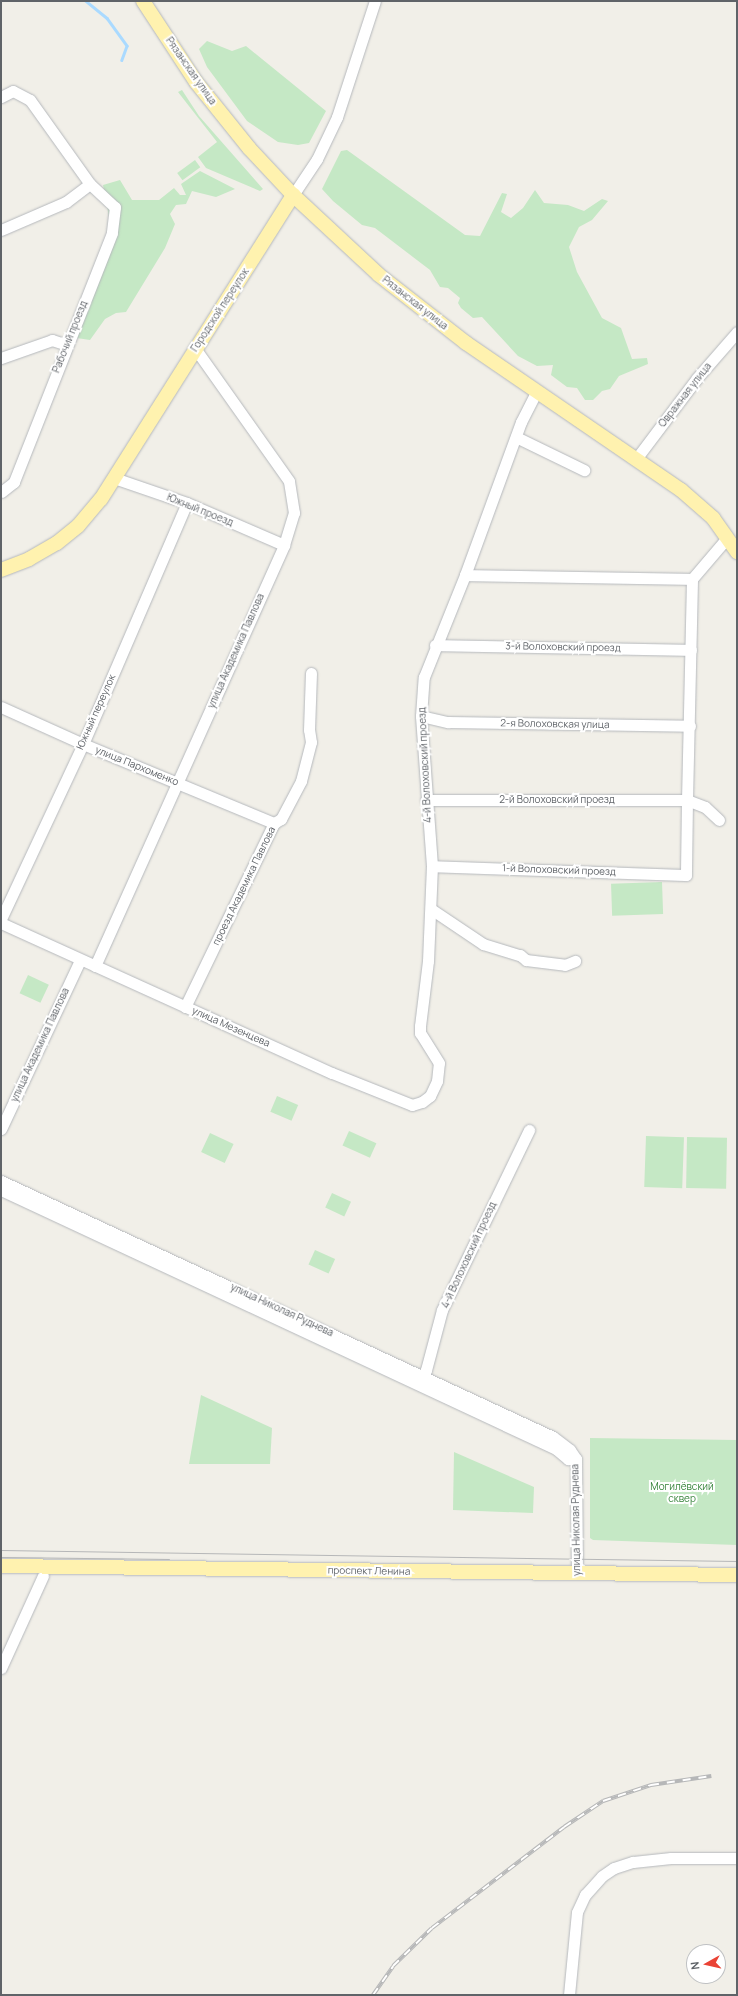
<!DOCTYPE html>
<meta charset="utf-8">
<style>
body{margin:0}
#map{position:relative;width:738px;height:1996px;overflow:hidden;background:#f1efe8;font-family:Manrope,sans-serif}
div>[style]{position:absolute}
.green>*{inset:0;background:#c5e8c5;transform-origin:0 0}
.stream>*{height:2.5px;margin:-1.25px;padding:0 1.25px;transform-origin:1.25px;border-radius:1.25px;background:#aadaff}
.roads{filter:drop-shadow(0 0 1px #b5b8bc) drop-shadow(0 0 1px #b5b8bc)}
.minor>*{height:11px;margin:-5.5px;padding:0 5.5px;transform-origin:5.5px;border-radius:5.5px;background:#fff}
.major>*{height:14px;margin:-7px;padding:0 7px;transform-origin:7px;border-radius:7px;background:#fff2af}
.tram>*{height:1px;margin:-0.5px;padding:0 0.5px;transform-origin:0.5px;border-radius:0.5px;background:#b6b7b8}
.rail>*{height:4px;margin-top:-2px;transform-origin:0;background:repeating-linear-gradient(90deg,#fff 0 8px,#b6b7b8 0 16px);box-sizing:border-box;border-block:1px solid #b6b7b8}
span{translate:-50% -50%;white-space:nowrap;text-align:center;line-height:1.15;-webkit-text-stroke:4px #fff;paint-order:stroke}
.street-label{font-size:10px;color:#5f6368}
.park-label{font-size:10px;color:#348238}
.frame{position:absolute;inset:0;border:2px solid #5f6368;pointer-events:none}
.north{position:absolute;left:686px;top:1944px;width:40px;height:40px;box-sizing:border-box;background:#fff;border:1px solid #bfc1c3;border-radius:50%;rotate:262deg;font-size:11px;font-weight:700;line-height:16px;text-align:center;color:#5f6368}
.north::after{content:'';display:block;margin:auto;width:14px;height:18px;background:#ea4335;clip-path:polygon(50% 0,100% 100%,50% 72%,0 100%)}
</style>
<div id="map">
<div class="green">
<i style="clip-path:polygon(207px 41px,232px 51px,246px 46px,326px 111px,309px 143px,298px 145px,278px 142px,247px 121px,207px 67px,199px 49px)"></i>
<i style="clip-path:polygon(182px 90px,199px 116px,263px 189px,260px 191px,206px 168px,198px 157px,217px 142px,178px 92px)"></i>
<i style="clip-path:polygon(347px 150px,465px 235px,480px 236px,502px 193px,507px 194px,501px 212px,511px 218px,523px 208px,535px 190px,544px 203px,568px 205px,584px 211px,602px 199px,608px 201px,592px 220px,579px 227px,569px 247px,577px 272px,602px 318px,621px 328px,632px 359px,647px 358px,648px 364px,619px 376px,610px 389px,602px 391px,593px 400px,585px 400px,577px 388px,567px 387px,551px 375px,553px 365px,537px 366px,518px 356px,482px 317px,473px 318px,461px 308px,458px 303px,460px 298px,448px 288px,440px 287px,430px 270px,375px 228px,362px 225px,333px 201px,322px 189px,341px 151px)"></i>
<i style="left:195px;top:160px;width:9px;height:22px;rotate:54deg"></i>
<i style="clip-path:polygon(200px 171px,235px 189px,216px 197px,192px 191px,186px 204px,176px 205px,170px 214px,175px 224px,165px 248px,126px 312px,116px 313px,105px 319px,90px 340px,70px 337px,112px 233px,103px 185px,120px 180px,132px 200px,159px 200px,174px 188px,180px 195px,186px 195px,181px 184px)"></i>
<i style="left:662px;top:882px;width:32px;height:51px;rotate:88deg"></i>
<i style="left:28px;top:975px;width:23px;height:20px;rotate:25deg"></i>
<i style="left:277px;top:1096px;width:23px;height:17px;rotate:23deg"></i>
<i style="left:349px;top:1131px;width:30px;height:16px;rotate:24deg"></i>
<i style="left:210px;top:1133px;width:26px;height:21px;rotate:25deg"></i>
<i style="left:646px;top:1136px;width:38px;height:51px;rotate:2deg"></i>
<i style="left:687px;top:1137px;width:40px;height:51px;rotate:1deg"></i>
<i style="left:332px;top:1193px;width:21px;height:16px;rotate:25deg"></i>
<i style="left:315px;top:1250px;width:22px;height:16px;rotate:24deg"></i>
<i style="clip-path:polygon(201px 1395px,272px 1428px,270px 1464px,189px 1464px)"></i>
<i style="clip-path:polygon(590px 1438px,737px 1440px,737px 1545px,593px 1540px,590px 1538px)"></i>
<i style="clip-path:polygon(454px 1452px,534px 1487px,533px 1513px,453px 1510px)"></i>
</div>
<div class="stream">
<i style="left:86px;top:1px;width:27px;rotate:39deg"></i>
<i style="left:107px;top:18px;width:34px;rotate:54deg"></i>
<i style="left:127px;top:46px;width:15px;rotate:110deg"></i>
</div>
<div class="roads">
<div class="minor">
<i style="left:1px;top:97px;width:13px;rotate:-27deg"></i>
<i style="left:13px;top:91px;width:19px;rotate:28deg"></i>
<i style="left:30px;top:100px;width:103px;rotate:54.5deg"></i>
<i style="left:90px;top:184px;width:34px;rotate:43deg"></i>
<i style="left:115px;top:207px;width:26px;rotate:97deg"></i>
<i style="left:112px;top:233px;width:268px;rotate:111.5deg"></i>
<i style="left:14px;top:482px;width:16px;rotate:142deg"></i>
<i style="left:293px;top:195px;width:43px;rotate:-56.3deg"></i>
<i style="left:317px;top:159px;width:47px;rotate:-64.5deg"></i>
<i style="left:337px;top:117px;width:122px;rotate:-71.9deg"></i>
<i style="left:1px;top:230px;width:71px;rotate:-23.3deg"></i>
<i style="left:66px;top:202px;width:30px;rotate:-37deg"></i>
<i style="left:1px;top:358px;width:54px;rotate:-19.4deg"></i>
<i style="left:52px;top:340px;width:16px;rotate:18deg"></i>
<i style="left:516px;top:437px;width:76px;rotate:25.9deg"></i>
<i style="left:636px;top:459px;width:101px;rotate:-53deg"></i>
<i style="left:697px;top:378px;width:61px;rotate:-49deg"></i>
<i style="left:114px;top:478px;width:77px;rotate:18.9deg"></i>
<i style="left:187px;top:503px;width:106px;rotate:23.4deg"></i>
<i style="left:465px;top:575px;width:227px;rotate:1deg"></i>
<i style="left:435px;top:645px;width:256px;rotate:1.1deg"></i>
<i style="left:1px;top:707px;width:90px;rotate:24.3deg"></i>
<i style="left:83px;top:744px;width:207px;rotate:22.5deg"></i>
<i style="left:421px;top:716px;width:28px;rotate:13deg"></i>
<i style="left:448px;top:722px;width:242px;rotate:0.9deg"></i>
<i style="left:426px;top:800px;width:261px"></i>
<i style="left:687px;top:800px;width:75px;rotate:90.8deg"></i>
<i style="left:686px;top:875px;width:254px;rotate:-178deg"></i>
<i style="left:719px;top:820px;width:19px;rotate:-137deg"></i>
<i style="left:705px;top:807px;width:19px;rotate:-159deg"></i>
<i style="left:687px;top:800px;width:221px;rotate:-88.7deg"></i>
<i style="left:692px;top:579px;width:54px;rotate:-49.5deg"></i>
<i style="left:431px;top:909px;width:63px;rotate:33.9deg"></i>
<i style="left:483px;top:944px;width:39px;rotate:17deg"></i>
<i style="left:520px;top:955px;width:8px;rotate:40deg"></i>
<i style="left:526px;top:960px;width:39px;rotate:7deg"></i>
<i style="left:565px;top:965px;width:11px;rotate:-22deg"></i>
<i style="left:1px;top:919px;width:193px;rotate:-64.9deg"></i>
<i style="left:83px;top:744px;width:262px;rotate:-66.7deg"></i>
<i style="left:1px;top:923px;width:363px;rotate:24.4deg"></i>
<i style="left:332px;top:1073px;width:86px;rotate:21.8deg"></i>
<i style="left:412px;top:1105px;width:10px;rotate:-17deg"></i>
<i style="left:422px;top:1102px;width:10px;rotate:-37deg"></i>
<i style="left:430px;top:1096px;width:17px;rotate:-65deg"></i>
<i style="left:437px;top:1081px;width:18px;rotate:-84deg"></i>
<i style="left:439px;top:1063px;width:36px;rotate:-122deg"></i>
<i style="left:420px;top:1033px;width:7px;rotate:-90deg"></i>
<i style="left:420px;top:1026px;width:65px;rotate:-83deg"></i>
<i style="left:428px;top:961px;width:95px;rotate:-87.6deg"></i>
<i style="left:432px;top:866px;width:150px;rotate:-94.2deg"></i>
<i style="left:421px;top:716px;width:39px;rotate:-86deg"></i>
<i style="left:424px;top:677px;width:110px;rotate:-68.1deg"></i>
<i style="left:465px;top:575px;width:163px;rotate:-69.9deg"></i>
<i style="left:521px;top:422px;width:33px;rotate:-63deg"></i>
<i style="left:95px;top:966px;width:461px;rotate:-65.8deg"></i>
<i style="left:284px;top:545px;width:34px;rotate:-73deg"></i>
<i style="left:294px;top:513px;width:32px;rotate:-99deg"></i>
<i style="left:289px;top:481px;width:163px;rotate:-125.3deg"></i>
<i style="left:185px;top:1007px;width:204px;rotate:-64.2deg"></i>
<i style="left:274px;top:823px;width:8px;rotate:-30deg"></i>
<i style="left:281px;top:819px;width:43px;rotate:-62.2deg"></i>
<i style="left:301px;top:781px;width:40px;rotate:-75.6deg"></i>
<i style="left:311px;top:742px;width:12px;rotate:-99deg"></i>
<i style="left:309px;top:730px;width:57px;rotate:-88deg"></i>
<i style="left:1px;top:1129px;width:187px;rotate:-64.9deg"></i>
<i style="left:1px;top:1181px;width:608px;rotate:24.88deg"></i>
<i style="left:553px;top:1437px;width:21px;rotate:37deg"></i>
<i style="left:570px;top:1450px;width:11px;rotate:56deg"></i>
<i style="left:576px;top:1459px;width:114px;rotate:89.5deg"></i>
<i style="left:1px;top:1190px;width:612px;rotate:25.02deg"></i>
<i style="left:556px;top:1449px;width:16px;rotate:40deg"></i>
<i style="left:568px;top:1459px;width:8px"></i>
<i style="left:419px;top:1382px;width:14px;rotate:-60deg"></i>
<i style="left:426px;top:1370px;width:62px;rotate:-75.1deg"></i>
<i style="left:442px;top:1310px;width:200px;rotate:-64.2deg"></i>
<i style="left:1px;top:1668px;width:101px;rotate:-65.5deg"></i>
<i style="left:569px;top:1995px;width:83px;rotate:-84.5deg"></i>
<i style="left:577px;top:1912px;width:19px;rotate:-65deg"></i>
<i style="left:585px;top:1895px;width:25px;rotate:-48deg"></i>
<i style="left:602px;top:1876px;width:14px;rotate:-34deg"></i>
<i style="left:614px;top:1868px;width:20px;rotate:-18deg"></i>
<i style="left:633px;top:1862px;width:38px;rotate:-6deg"></i>
<i style="left:671px;top:1858px;width:66px"></i>
</div>
<div class="major">
<i style="left:143px;top:1px;width:97px;rotate:56.8deg"></i>
<i style="left:196px;top:82px;width:85px;rotate:51.2deg"></i>
<i style="left:249px;top:148px;width:64px;rotate:46.9deg"></i>
<i style="left:293px;top:195px;width:117px;rotate:42.9deg"></i>
<i style="left:379px;top:275px;width:110px;rotate:38deg"></i>
<i style="left:466px;top:343px;width:260px;rotate:34.4deg"></i>
<i style="left:681px;top:490px;width:43px;rotate:41.2deg"></i>
<i style="left:713px;top:518px;width:42px;rotate:54.8deg"></i>
<i style="left:1px;top:570px;width:30px;rotate:-21deg"></i>
<i style="left:29px;top:559px;width:32px;rotate:-30deg"></i>
<i style="left:57px;top:543px;width:27px;rotate:-39deg"></i>
<i style="left:78px;top:526px;width:35px;rotate:-50deg"></i>
<i style="left:101px;top:499px;width:360px;rotate:-57.7deg"></i>
<i style="left:1px;top:1566px;width:736px;rotate:0.7deg"></i>
</div>
</div>
<div class="tram">
<i style="left:1px;top:1550px;width:736px;rotate:0.86deg"></i>
<i style="left:1px;top:1557px;width:168px;rotate:0.7deg"></i>
</div>
<div class="rail">
<i style="left:373px;top:1995px;width:35px;rotate:-55deg"></i>
<i style="left:393px;top:1966px;width:54px;rotate:-44.3deg"></i>
<i style="left:432px;top:1928px;width:166px;rotate:-37.4deg"></i>
<i style="left:564px;top:1827px;width:47px;rotate:-33.7deg"></i>
<i style="left:603px;top:1801px;width:51px;rotate:-18.4deg"></i>
<i style="left:651px;top:1785px;width:61px;rotate:-8.5deg"></i>
</div>
<div class="street-label">
<span style="left:191px;top:71px;rotate:55deg">Рязанская улица</span>
<span style="left:415px;top:303px;rotate:38deg">Рязанская улица</span>
<span style="left:220px;top:310px;rotate:-57deg">Городской переулок</span>
<span style="left:70px;top:337px;rotate:-68deg">Рабочий проезд</span>
<span style="left:685px;top:395px;rotate:-52deg">Овражная улица</span>
<span style="left:200px;top:510px;rotate:22deg">Южный проезд</span>
<span style="left:563px;top:647px;rotate:1deg">3-й Волоховский проезд</span>
<span style="left:236px;top:651px;rotate:-66deg">улица Академика Павлова</span>
<span style="left:96px;top:712px;rotate:-66deg">Южный переулок</span>
<span style="left:555px;top:724px;rotate:1deg">2-я Волоховская улица</span>
<span style="left:425px;top:765px;rotate:-93deg">4-й Волоховский проезд</span>
<span style="left:137px;top:766px;rotate:22deg">улица Пархоменко</span>
<span style="left:557px;top:800px">2-й Волоховский проезд</span>
<span style="left:559px;top:870px;rotate:2deg">1-й Волоховский проезд</span>
<span style="left:244px;top:886px;rotate:-64deg">проезд Академика Павлова</span>
<span style="left:231px;top:1027px;rotate:24deg">улица Мезенцева</span>
<span style="left:40px;top:1045px;rotate:-65deg">улица Академика Павлова</span>
<span style="left:469px;top:1255px;rotate:-65deg">4-й Волоховский проезд</span>
<span style="left:282px;top:1310px;rotate:25deg">улица Николая Руднева</span>
<span style="left:576px;top:1520px;rotate:-91deg">улица Николая Руднева</span>
<span style="left:369px;top:1571px;rotate:1deg">проспект Ленина</span>
</div>
<div class="park-label">
<span style="left:682px;top:1492px">Могилёвский<br>сквер</span>
</div>
<div class="frame"></div>
<div class="north">N</div>
</div>
